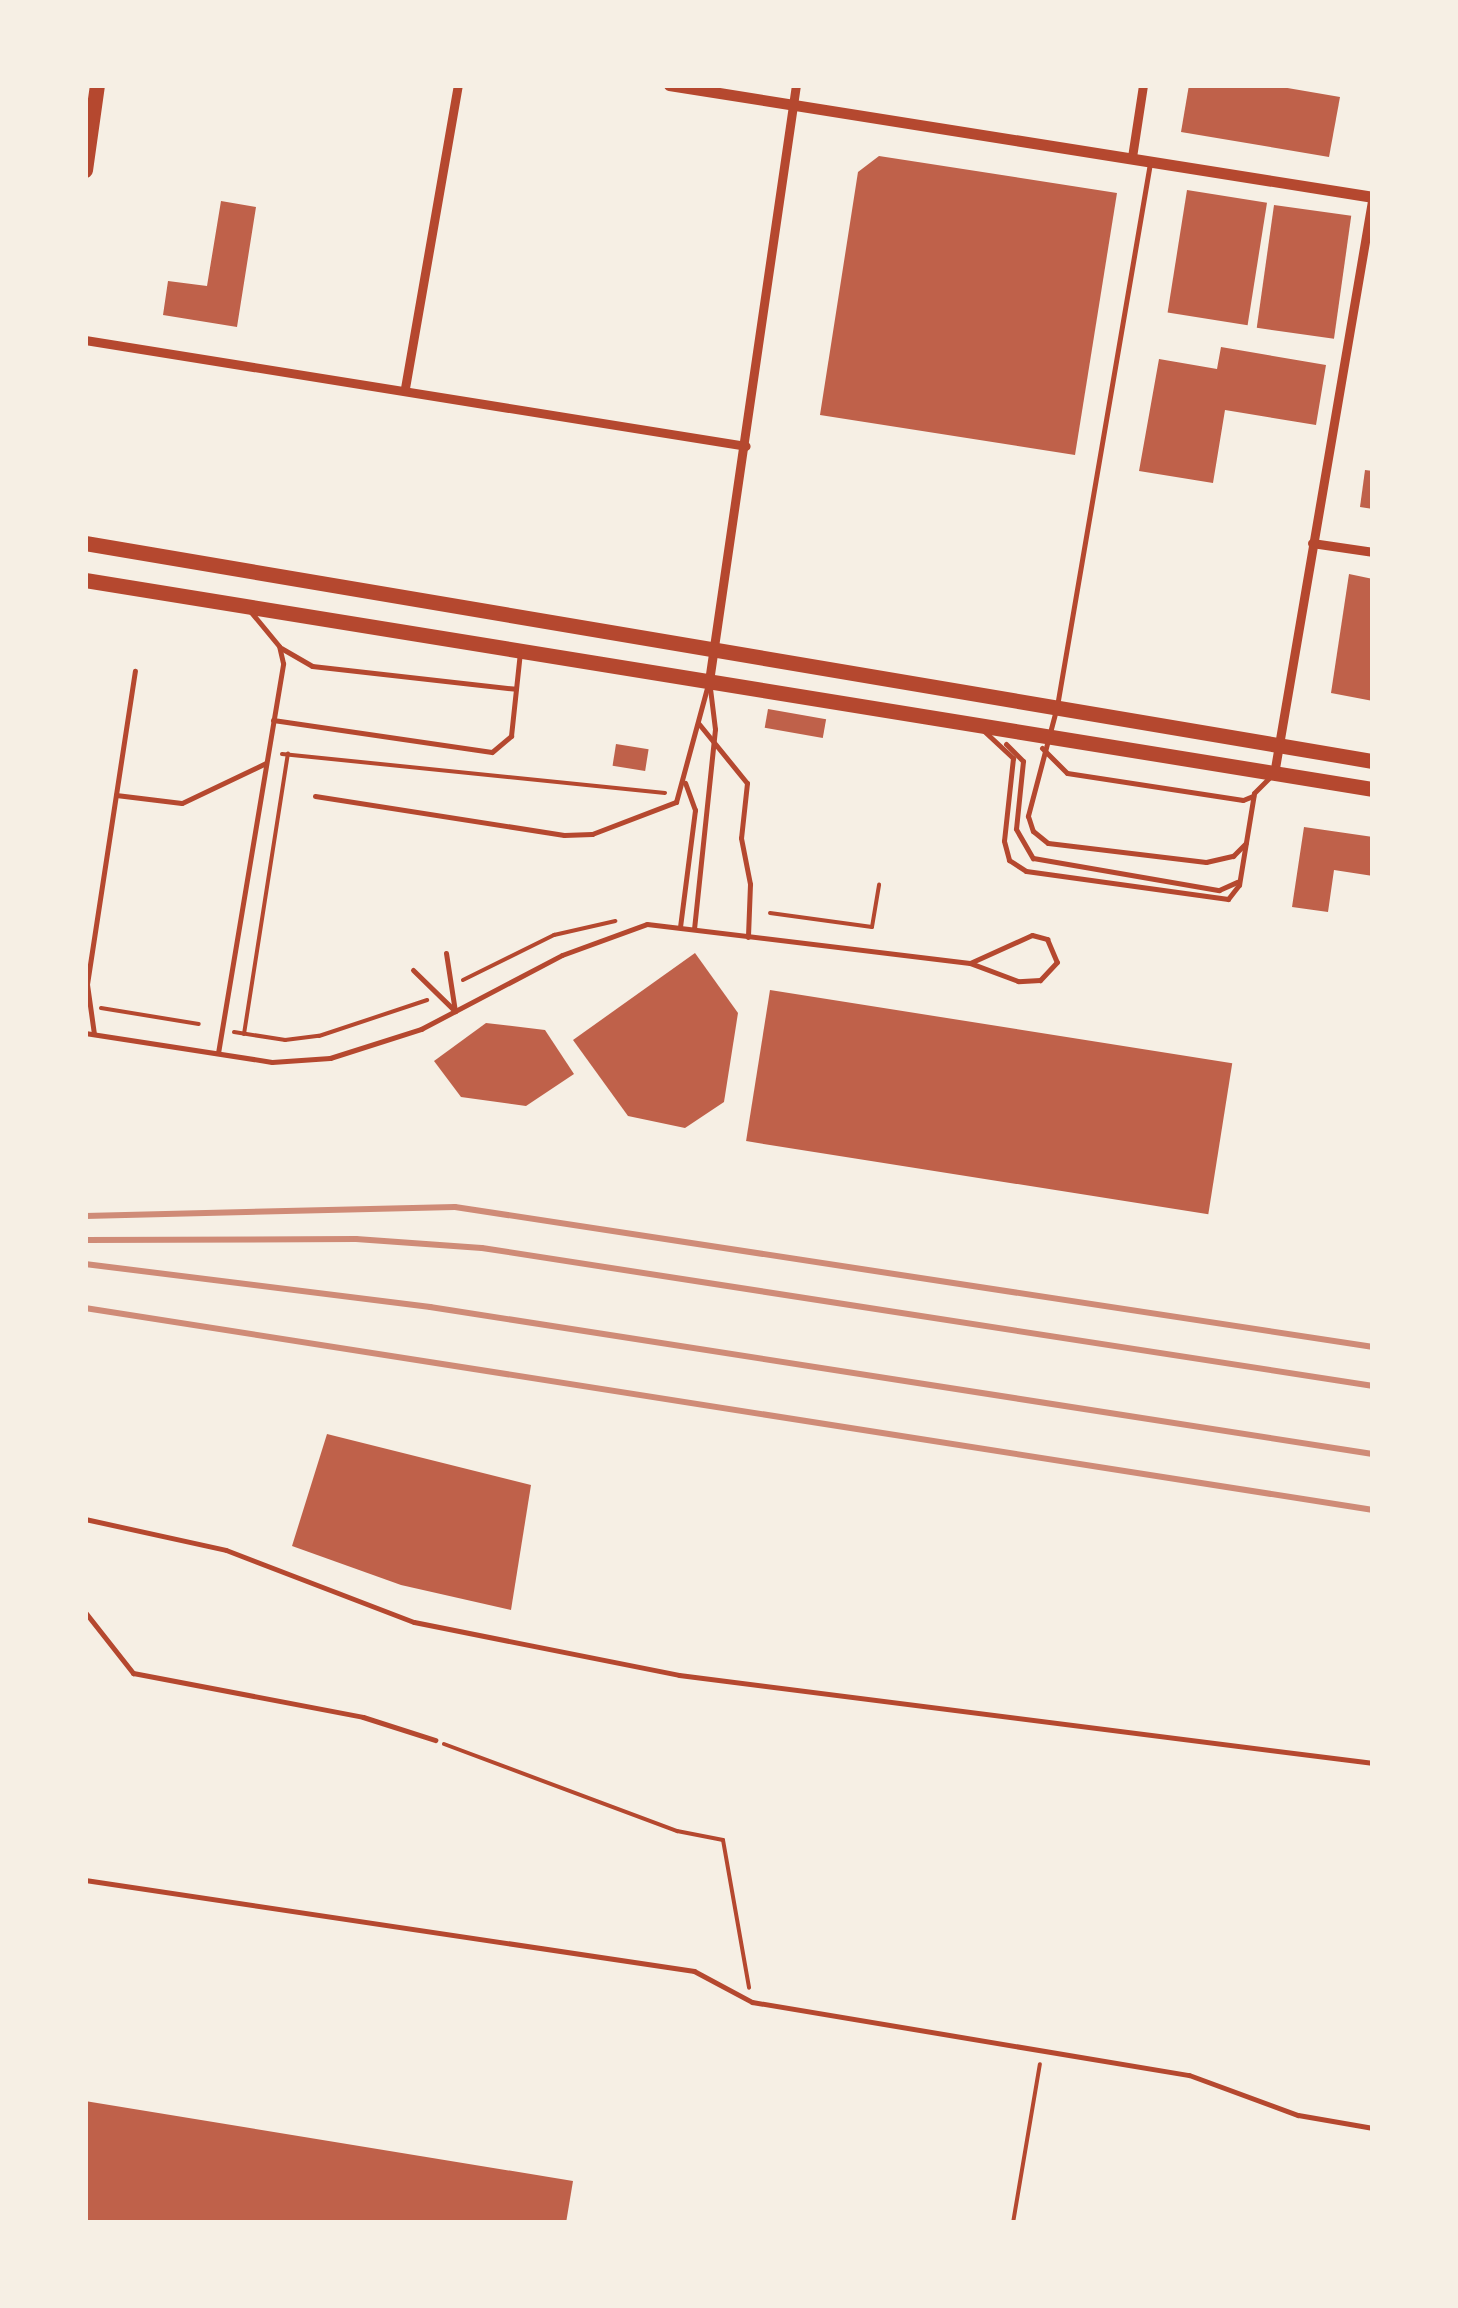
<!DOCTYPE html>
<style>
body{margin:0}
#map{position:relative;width:1458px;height:2308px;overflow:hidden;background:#f6efe4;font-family:Manrope,sans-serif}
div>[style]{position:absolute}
.building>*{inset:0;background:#bf614a;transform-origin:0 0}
.path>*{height:4px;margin:-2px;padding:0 2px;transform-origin:2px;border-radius:2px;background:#b5482f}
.service>*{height:5px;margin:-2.5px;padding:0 2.5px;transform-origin:2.5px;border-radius:2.5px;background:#b5482f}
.minor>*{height:9px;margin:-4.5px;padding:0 4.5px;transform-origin:4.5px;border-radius:4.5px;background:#b5482f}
.tertiary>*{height:11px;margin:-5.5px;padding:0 5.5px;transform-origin:5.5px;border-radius:5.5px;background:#b5482f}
.primary>*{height:15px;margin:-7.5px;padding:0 7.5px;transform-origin:7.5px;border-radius:7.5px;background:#b5482f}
.trunk>*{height:15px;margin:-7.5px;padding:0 7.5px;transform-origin:7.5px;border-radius:7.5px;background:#b5482f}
.rail>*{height:6px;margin:-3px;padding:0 3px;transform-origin:3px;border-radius:3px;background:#cf8b77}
span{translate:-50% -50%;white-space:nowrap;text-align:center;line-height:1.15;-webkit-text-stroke:8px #f6efe4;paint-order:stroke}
.frame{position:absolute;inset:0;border:88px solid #f6efe4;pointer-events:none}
</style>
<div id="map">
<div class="building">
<i style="clip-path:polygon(1189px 85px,1270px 85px,1340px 97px,1329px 157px,1181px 132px)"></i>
<i style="clip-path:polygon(879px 156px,1117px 193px,1075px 455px,820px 415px,858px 172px)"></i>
<i style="left:1187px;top:190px;width:81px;height:124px;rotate:9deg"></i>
<i style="clip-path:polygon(221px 201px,256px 207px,237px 327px,163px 315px,168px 281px,207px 286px)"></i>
<i style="left:1274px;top:205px;width:78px;height:124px;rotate:8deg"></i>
<i style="clip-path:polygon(1221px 347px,1326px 365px,1316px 425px,1225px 410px,1213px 483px,1139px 471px,1159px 359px,1217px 369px)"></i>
<i style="clip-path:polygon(1365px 470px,1373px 471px,1373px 509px,1360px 507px)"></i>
<i style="clip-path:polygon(1349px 574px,1373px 579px,1373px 701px,1331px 693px)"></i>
<i style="left:768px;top:709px;width:59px;height:19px;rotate:10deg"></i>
<i style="left:616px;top:744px;width:33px;height:22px;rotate:9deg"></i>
<i style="clip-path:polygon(1304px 827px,1373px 837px,1373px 876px,1334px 870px,1328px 912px,1292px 907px)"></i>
<i style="clip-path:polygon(695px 953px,738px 1013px,724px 1102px,685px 1128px,628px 1116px,573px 1040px)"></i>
<i style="left:770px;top:990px;width:468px;height:153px;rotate:9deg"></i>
<i style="clip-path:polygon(486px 1023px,545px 1030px,574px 1074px,526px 1106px,461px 1097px,434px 1061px)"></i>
<i style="clip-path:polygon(327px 1434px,531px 1485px,511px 1610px,401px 1585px,292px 1546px)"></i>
<i style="clip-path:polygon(85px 2101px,573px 2181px,566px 2223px,85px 2223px)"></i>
</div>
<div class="path">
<i style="left:282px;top:754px;width:385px;rotate:5.8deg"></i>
<i style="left:770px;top:913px;width:103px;rotate:7.8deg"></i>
<i style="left:872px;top:927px;width:43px;rotate:-80.5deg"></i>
<i style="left:463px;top:980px;width:102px;rotate:-26.3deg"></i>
<i style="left:554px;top:935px;width:63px;rotate:-12.9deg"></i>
<i style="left:101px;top:1008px;width:99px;rotate:9.3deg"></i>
<i style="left:234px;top:1032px;width:52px;rotate:8.9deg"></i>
<i style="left:285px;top:1040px;width:34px;rotate:-7deg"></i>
<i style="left:319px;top:1036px;width:114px;rotate:-18.4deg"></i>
<i style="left:244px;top:1034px;width:284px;rotate:-81.1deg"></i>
<i style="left:444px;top:1744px;width:249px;rotate:20.5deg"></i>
<i style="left:677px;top:1831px;width:47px;rotate:11.1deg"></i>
<i style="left:723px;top:1840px;width:150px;rotate:80deg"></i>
<i style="left:1013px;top:2223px;width:161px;rotate:-80.4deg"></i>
</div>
<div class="service">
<i style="left:1150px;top:163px;width:551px;rotate:99.72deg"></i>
<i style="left:1057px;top:706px;width:114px;rotate:104.8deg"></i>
<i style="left:1028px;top:816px;width:16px;rotate:72deg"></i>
<i style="left:1033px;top:831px;width:19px;rotate:39deg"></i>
<i style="left:1048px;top:843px;width:159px;rotate:6.9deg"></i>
<i style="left:1206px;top:862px;width:28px;rotate:-13deg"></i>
<i style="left:1233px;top:856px;width:18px;rotate:-45deg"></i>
<i style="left:281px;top:648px;width:36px;rotate:30deg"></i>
<i style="left:312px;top:666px;width:205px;rotate:6.4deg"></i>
<i style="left:273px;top:720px;width:221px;rotate:8.3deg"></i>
<i style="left:492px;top:752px;width:25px;rotate:-40deg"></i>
<i style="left:511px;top:736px;width:84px;rotate:-83.9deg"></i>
<i style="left:699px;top:724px;width:76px;rotate:50.9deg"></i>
<i style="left:747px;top:783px;width:55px;rotate:96.2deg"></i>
<i style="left:741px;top:838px;width:47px;rotate:78.9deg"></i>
<i style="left:750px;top:884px;width:53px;rotate:92.2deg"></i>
<i style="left:984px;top:731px;width:40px;rotate:43deg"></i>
<i style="left:1013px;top:758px;width:83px;rotate:96.2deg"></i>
<i style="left:1004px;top:841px;width:20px;rotate:75deg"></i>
<i style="left:1009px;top:860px;width:20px;rotate:33deg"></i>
<i style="left:1026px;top:871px;width:204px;rotate:7.9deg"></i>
<i style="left:1228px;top:899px;width:18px;rotate:-52deg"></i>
<i style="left:1239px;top:885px;width:93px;rotate:-80.7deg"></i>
<i style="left:1254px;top:793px;width:23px;rotate:-45deg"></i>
<i style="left:1006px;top:744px;width:24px;rotate:45deg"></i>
<i style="left:1023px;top:761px;width:68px;rotate:95.9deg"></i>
<i style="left:1016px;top:829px;width:34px;rotate:60deg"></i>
<i style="left:1033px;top:858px;width:189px;rotate:9.8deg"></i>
<i style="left:1219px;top:890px;width:20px;rotate:-24deg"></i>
<i style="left:1042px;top:748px;width:35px;rotate:45deg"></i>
<i style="left:1067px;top:773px;width:178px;rotate:8.7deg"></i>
<i style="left:1243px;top:800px;width:11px;rotate:-22deg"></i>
<i style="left:116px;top:795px;width:66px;rotate:6.9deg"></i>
<i style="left:182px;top:803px;width:93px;rotate:-25.5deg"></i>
<i style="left:315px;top:796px;width:252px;rotate:8.9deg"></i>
<i style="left:564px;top:835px;width:28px;rotate:-2deg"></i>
<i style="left:592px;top:834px;width:90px;rotate:-20.9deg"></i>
<i style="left:676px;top:802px;width:122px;rotate:-74.8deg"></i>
<i style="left:680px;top:927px;width:118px;rotate:-82.7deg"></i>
<i style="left:695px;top:810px;width:29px;rotate:-110deg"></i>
<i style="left:694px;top:929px;width:201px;rotate:-84deg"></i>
<i style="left:715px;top:729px;width:41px;rotate:-97deg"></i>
<i style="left:1032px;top:935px;width:16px;rotate:15deg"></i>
<i style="left:1047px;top:939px;width:25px;rotate:67deg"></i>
<i style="left:1057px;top:962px;width:25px;rotate:133deg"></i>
<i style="left:1040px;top:980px;width:22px;rotate:177deg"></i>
<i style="left:1018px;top:981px;width:51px;rotate:-159.4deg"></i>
<i style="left:970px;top:963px;width:68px;rotate:-24.3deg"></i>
<i style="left:446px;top:953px;width:59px;rotate:81.2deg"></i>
<i style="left:413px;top:970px;width:56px;rotate:44.3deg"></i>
<i style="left:85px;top:1033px;width:189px;rotate:8.8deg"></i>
<i style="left:272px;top:1062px;width:58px;rotate:-3.9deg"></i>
<i style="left:330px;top:1058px;width:96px;rotate:-17.7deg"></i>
<i style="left:421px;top:1029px;width:159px;rotate:-27.7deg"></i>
<i style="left:562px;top:955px;width:90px;rotate:-20deg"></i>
<i style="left:647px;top:924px;width:325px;rotate:6.9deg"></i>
<i style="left:94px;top:1034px;width:50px;rotate:-98deg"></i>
<i style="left:87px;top:984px;width:317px;rotate:-81.3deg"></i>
<i style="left:218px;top:1053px;width:395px;rotate:-80.5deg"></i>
<i style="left:283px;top:663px;width:17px;rotate:-103deg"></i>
<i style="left:279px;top:646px;width:45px;rotate:-129.6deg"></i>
<i style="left:85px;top:1519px;width:144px;rotate:12.4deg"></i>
<i style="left:226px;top:1550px;width:201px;rotate:21deg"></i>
<i style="left:414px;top:1622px;width:270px;rotate:11.3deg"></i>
<i style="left:679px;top:1675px;width:700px;rotate:7.23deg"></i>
<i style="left:85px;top:1612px;width:78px;rotate:51.8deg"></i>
<i style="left:133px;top:1673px;width:234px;rotate:10.8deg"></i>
<i style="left:363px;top:1717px;width:76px;rotate:17.7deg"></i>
<i style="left:85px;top:1880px;width:616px;rotate:8.5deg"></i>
<i style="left:694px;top:1971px;width:66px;rotate:28.1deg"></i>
<i style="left:752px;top:2002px;width:443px;rotate:9.5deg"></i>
<i style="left:1189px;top:2075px;width:116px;rotate:20.2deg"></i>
<i style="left:1298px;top:2115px;width:76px;rotate:9.8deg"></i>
</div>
<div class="minor">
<i style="left:1132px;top:157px;width:73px;rotate:-81.3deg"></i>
<i style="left:85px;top:340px;width:669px;rotate:9.11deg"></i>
<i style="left:405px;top:388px;width:308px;rotate:-80.1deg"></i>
<i style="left:1312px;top:543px;width:62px;rotate:8.4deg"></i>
<i style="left:709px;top:681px;width:602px;rotate:-81.7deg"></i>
<i style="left:1274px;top:774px;width:587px;rotate:-80.3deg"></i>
</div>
<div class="tertiary">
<i style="left:669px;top:85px;width:713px;rotate:9.04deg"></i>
</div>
<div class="primary">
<i style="left:85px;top:543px;width:1306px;rotate:9.61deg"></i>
<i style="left:85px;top:580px;width:1305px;rotate:9.22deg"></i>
</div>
<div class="trunk">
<i style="left:85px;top:170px;width:86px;rotate:-82deg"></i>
</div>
<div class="rail">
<i style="left:85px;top:1216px;width:370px;rotate:-1.4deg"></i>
<i style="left:455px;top:1207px;width:929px;rotate:8.67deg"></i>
<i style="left:85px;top:1240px;width:271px;rotate:-0.2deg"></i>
<i style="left:356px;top:1239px;width:126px;rotate:4.1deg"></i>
<i style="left:482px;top:1248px;width:902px;rotate:8.8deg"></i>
<i style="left:85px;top:1264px;width:348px;rotate:7.1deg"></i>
<i style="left:430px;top:1307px;width:954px;rotate:8.86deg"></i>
<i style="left:85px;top:1308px;width:1304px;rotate:8.91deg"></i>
</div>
<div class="frame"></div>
</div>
